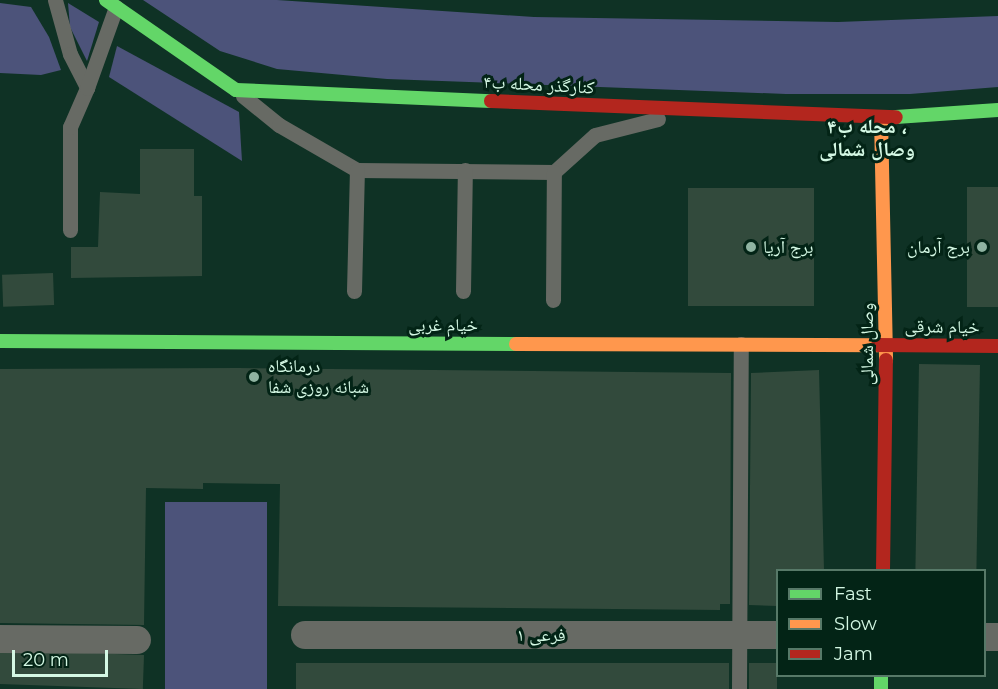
<!DOCTYPE html>
<meta charset="utf-8">
<style>
body{margin:0}
#map{position:relative;width:998px;height:689px;overflow:hidden;background:#0f3225;font-family:Montserrat,"Noto Naskh Arabic",sans-serif}
div>[style]{position:absolute}
.green>*{inset:0;background:#4c537a;transform-origin:0 0}
.building>*{inset:0;background:#324a3c;transform-origin:0 0}
.lane>*{height:15px;margin:-7.5px;padding:0 7.5px;transform-origin:7.5px;border-radius:7.5px;background:#676a64}
.street>*{height:28px;margin:-14px;padding:0 14px;transform-origin:14px;border-radius:14px;background:#676a64}
.fast>*{height:14px;margin:-7px;padding:0 7px;transform-origin:7px;border-radius:7px;background:#63d668}
.slow>*{height:14px;margin:-7px;padding:0 7px;transform-origin:7px;border-radius:7px;background:#ff974d}
.jam>*{height:14px;margin:-7px;padding:0 7px;transform-origin:7px;border-radius:7px;background:#b3261e}
.dots>*{width:16px;height:16px;translate:-50% -50%;box-sizing:border-box;border:3px solid #032416;border-radius:50%}
span{translate:-50% -50%;white-space:nowrap;text-align:center;line-height:1.15;-webkit-text-stroke:6px #032416;paint-order:stroke}
.street-label{font-size:18px;color:#d4f8e4}
.poi-label{font-size:18px;color:#d4f8e4}
.left{translate:0 -50%;text-align:left}
.right{translate:-100% -50%;text-align:right}
.neighbourhood-label{font-size:20px;color:#d4f8e4;font-weight:700}
.legend{position:absolute;left:776px;top:569px;width:210px;height:108px;box-sizing:border-box;background:#032416;border:2px solid #577968;margin:0;padding:8px 10px;list-style:none;font-size:18px;color:#d4f8e4}
.legend li{display:flex;align-items:center;gap:12px;height:30px}
.legend b{width:30px;border:2px solid #577968}
.scale{position:absolute;left:12px;top:650px;width:96px;height:27px;box-sizing:border-box;border:3px solid #d4f8e4;border-top:0;padding-left:8px;font-size:18px;line-height:21px;white-space:nowrap;color:#d4f8e4;-webkit-text-stroke:4px #032416;paint-order:stroke}
</style>
<div id="map">
<div class="green">
<i style="clip-path:polygon(143px 0,277px 0,534px 17px,838px 22px,998px 16px,998px 87px,910px 94px,786px 94px,387px 79px,277px 69px,220px 51px)"></i>
<i style="clip-path:polygon(0 3px,31px 7px,49px 37px,61px 70px,41px 75px,0 73px)"></i>
<i style="clip-path:polygon(68px 3px,99px 22px,87px 61px,70px 27px)"></i>
<i style="clip-path:polygon(117px 46px,239px 112px,242px 161px,109px 77px)"></i>
<i style="left:165px;top:502px;width:102px;height:187px"></i>
</div>
<div class="building">
<i style="clip-path:polygon(140px 149px,194px 149px,194px 196px,202px 196px,202px 276px,71px 278px,71px 247px,98px 247px,100px 192px,140px 194px)"></i>
<i style="left:967px;top:187px;width:31px;height:120px"></i>
<i style="left:814px;top:188px;width:118px;height:126px;rotate:90deg"></i>
<i style="left:53px;top:273px;width:32px;height:51px;rotate:88deg"></i>
<i style="left:919px;top:364px;width:61px;height:206px;rotate:1deg"></i>
<i style="clip-path:polygon(238px 368px,731px 373px,730px 604px,720px 604px,720px 610px,278px 606px,280px 484px,203px 483px,203px 489px,146px 488px,144px 625px,0 623px,0 369px)"></i>
<i style="clip-path:polygon(819px 370px,824px 570px,777px 570px,777px 606px,749px 605px,751px 373px)"></i>
<i style="left:144px;top:655px;width:34px;height:144px;rotate:92deg"></i>
<i style="left:296px;top:663px;width:433px;height:26px"></i>
<i style="left:749px;top:663px;width:28px;height:26px"></i>
</div>
<div class="lane">
<i style="left:55px;top:0;width:56px;rotate:74.5deg"></i>
<i style="left:70px;top:54px;width:38px;rotate:63deg"></i>
<i style="left:243px;top:96px;width:46px;rotate:38.9deg"></i>
<i style="left:279px;top:125px;width:90px;rotate:30deg"></i>
<i style="left:357px;top:170px;width:197px;rotate:0.6deg"></i>
<i style="left:554px;top:172px;width:55px;rotate:-42.1deg"></i>
<i style="left:595px;top:135px;width:65px;rotate:-14.3deg"></i>
<i style="left:70px;top:230px;width:103px;rotate:-90deg"></i>
<i style="left:70px;top:127px;width:43px;rotate:-66.4deg"></i>
<i style="left:87px;top:88px;width:86px;rotate:-70.3deg"></i>
<i style="left:354px;top:291px;width:121px;rotate:-88.6deg"></i>
<i style="left:463px;top:291px;width:121px;rotate:-89.1deg"></i>
<i style="left:553px;top:300px;width:128px;rotate:-89.6deg"></i>
<i style="left:739px;top:689px;width:345px;rotate:-89.7deg"></i>
</div>
<div class="street">
<i style="left:305px;top:635px;width:473px"></i>
<i style="left:984px;top:637px;width:14px"></i>
<i style="left:0;top:639px;width:137px;rotate:0.4deg"></i>
</div>
<div class="fast">
<i style="left:106px;top:0;width:158px;rotate:34.7deg"></i>
<i style="left:236px;top:90px;width:255px;rotate:2.5deg"></i>
<i style="left:896px;top:117px;width:102px;rotate:-3.9deg"></i>
<i style="left:0;top:341px;width:516px;rotate:0.33deg"></i>
<i style="left:881px;top:676px;width:13px;rotate:90deg"></i>
</div>
<div class="slow">
<i style="left:881px;top:118px;width:242px;rotate:88.8deg"></i>
<i style="left:516px;top:344px;width:362px;rotate:0.2deg"></i>
</div>
<div class="jam">
<i style="left:491px;top:101px;width:405px;rotate:2.3deg"></i>
<i style="left:878px;top:345px;width:120px;rotate:0.5deg"></i>
<i style="left:883px;top:570px;width:210px;rotate:-89.2deg"></i>
</div>
<div class="dots">
<i style="left:751px;top:247px;background:#8fb3a1"></i>
<i style="left:982px;top:247px;background:#8fb3a1"></i>
<i style="left:254px;top:377px;background:#8fb3a1"></i>
</div>
<div class="street-label">
<span style="left:539px;top:85px;rotate:3deg">کنارگذر محله ب۴</span>
<span style="left:443px;top:325px">خیام غربی</span>
<span style="left:942px;top:327px;rotate:1deg">خیام شرقی</span>
<span style="left:867px;top:344px;rotate:-90deg">وصال شمالی</span>
<span style="left:541px;top:635px">فرعی ۱</span>
</div>
<div class="poi-label">
<span class="left" style="left:763px;top:247px">برج آریا</span>
<span class="right" style="left:970px;top:247px">برج آرمان</span>
<span class="left" style="left:268px;top:377px">درمانگاه<br>شبانه روزی شفا</span>
</div>
<div class="neighbourhood-label">
<span style="left:867px;top:138px">محله ب۴ ،<br>وصال شمالی</span>
</div>
<ul class="legend">
<li><b style="height:8px;background:#63d668"></b>Fast</li>
<li><b style="height:8px;background:#ff974d"></b>Slow</li>
<li><b style="height:8px;background:#b3261e"></b>Jam</li>
</ul>
<div class="scale">20 m</div>
</div>
